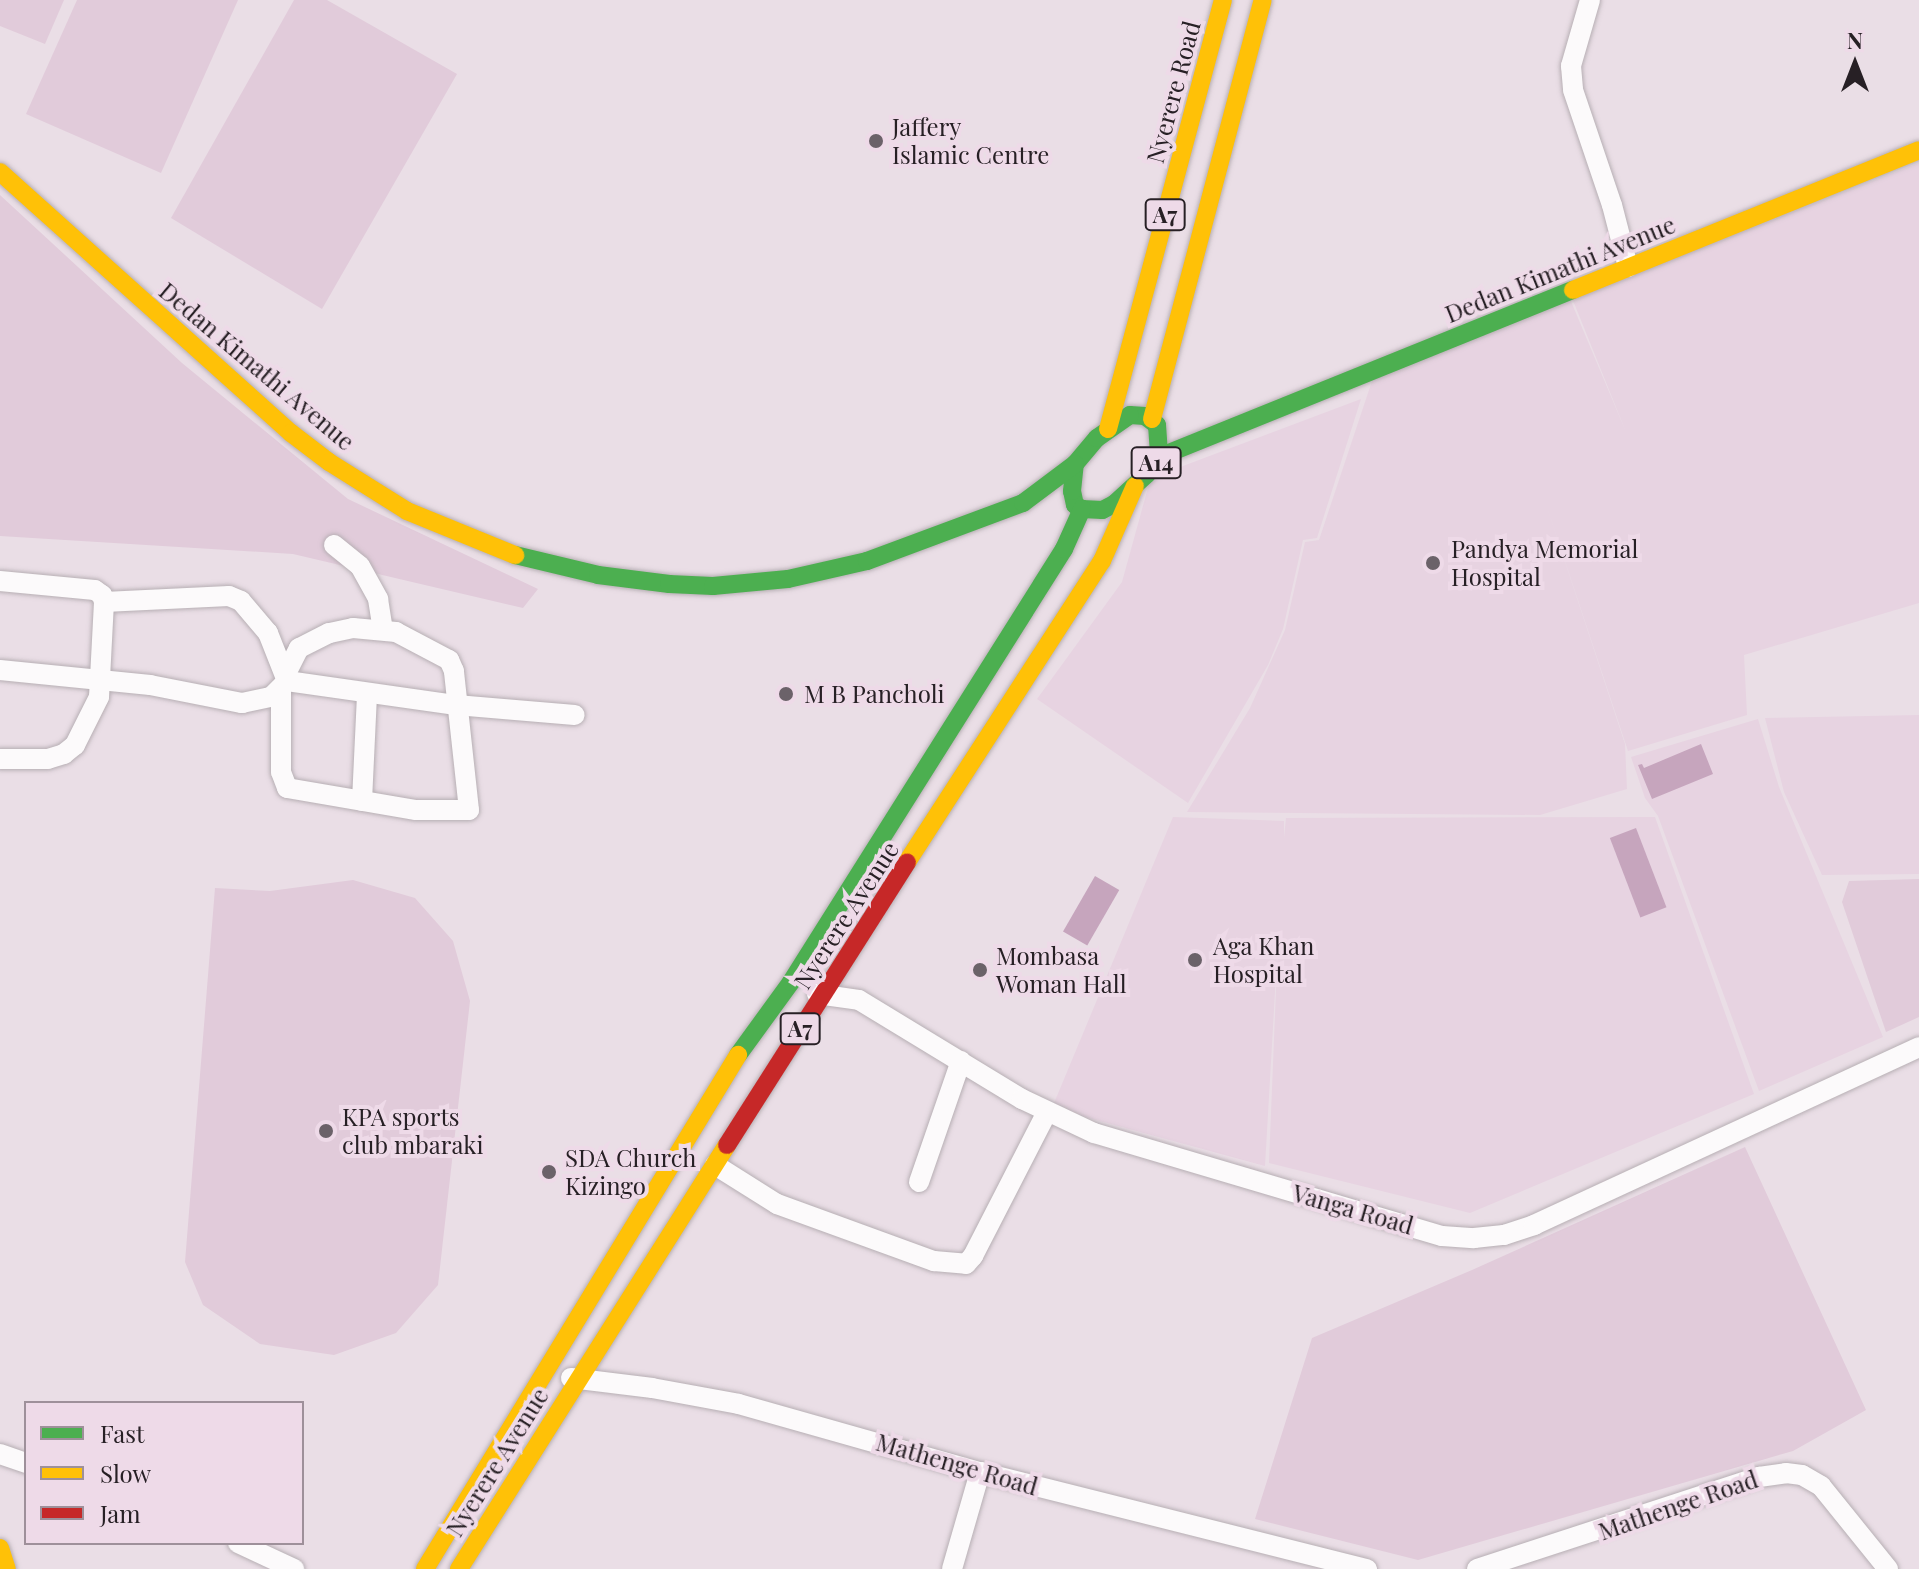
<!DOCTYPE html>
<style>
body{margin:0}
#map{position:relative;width:1919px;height:1569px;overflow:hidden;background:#eadee6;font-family:"Playfair Display",serif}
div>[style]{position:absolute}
.built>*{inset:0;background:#e7d3e1}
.green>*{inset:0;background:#e1cbda}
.water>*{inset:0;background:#c6a5bd;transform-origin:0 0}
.roads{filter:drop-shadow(0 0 2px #b7afb4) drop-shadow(0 0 2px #b7afb4)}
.street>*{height:20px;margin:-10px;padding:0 10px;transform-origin:10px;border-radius:10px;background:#fcfafb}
.fast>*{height:18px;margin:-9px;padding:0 9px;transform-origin:9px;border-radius:9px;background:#4caf50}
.slow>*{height:18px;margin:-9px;padding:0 9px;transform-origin:9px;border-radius:9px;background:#ffc107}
.jam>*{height:18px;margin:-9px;padding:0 9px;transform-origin:9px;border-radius:9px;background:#c62828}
.dots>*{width:22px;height:22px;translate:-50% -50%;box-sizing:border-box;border:4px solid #eedae8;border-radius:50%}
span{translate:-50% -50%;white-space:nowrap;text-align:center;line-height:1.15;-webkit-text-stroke:8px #eedae8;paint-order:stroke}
.shield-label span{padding:2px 6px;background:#eedae8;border:2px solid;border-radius:6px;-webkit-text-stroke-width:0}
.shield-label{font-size:22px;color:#272025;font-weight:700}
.street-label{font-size:24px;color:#272025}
.poi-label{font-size:24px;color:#272025}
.left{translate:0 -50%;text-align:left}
.legend{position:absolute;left:24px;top:1401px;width:280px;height:144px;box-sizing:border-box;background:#eedae8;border:2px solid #9e909a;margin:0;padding:10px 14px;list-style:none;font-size:24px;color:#272025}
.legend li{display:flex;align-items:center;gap:16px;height:40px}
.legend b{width:40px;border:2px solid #9e909a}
.north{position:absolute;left:1815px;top:24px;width:80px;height:80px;-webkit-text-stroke:6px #eedae8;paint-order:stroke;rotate:0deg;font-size:22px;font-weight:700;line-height:32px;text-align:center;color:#272025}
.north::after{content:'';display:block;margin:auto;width:28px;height:36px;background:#272025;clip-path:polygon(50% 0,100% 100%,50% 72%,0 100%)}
</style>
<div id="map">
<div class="built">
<i style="clip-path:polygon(1919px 163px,1919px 603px,1744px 655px,1747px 715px,1628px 751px,1544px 498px,1625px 744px,1627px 789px,1540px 815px,1187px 812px,1250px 708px,1285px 630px,1305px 542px,1319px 540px,1372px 381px,1570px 299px,1626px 432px,1572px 298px)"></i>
<i style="clip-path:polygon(1361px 399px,1317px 538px,1303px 540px,1283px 629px,1268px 665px,1188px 803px,1037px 699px,1122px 582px,1149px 484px,1183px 466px)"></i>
<i style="clip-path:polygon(1919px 715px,1919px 874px,1822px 875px,1784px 792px,1765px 718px)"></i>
<i style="clip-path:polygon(1758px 719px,1779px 787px,1883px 1037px,1759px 1091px,1658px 816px,1645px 798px,1631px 757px)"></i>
<i style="clip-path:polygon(1173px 817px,1284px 821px,1284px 838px,1286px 818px,1655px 817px,1754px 1094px,1470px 1213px,1269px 1163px,1278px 940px,1265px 1166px,1052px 1108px)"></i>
</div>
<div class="green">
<i style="clip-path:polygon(0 0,64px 0,45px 44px,0 26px)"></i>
<i style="clip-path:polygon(77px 0,238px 0,161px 173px,26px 114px)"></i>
<i style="clip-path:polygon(294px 0,327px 0,457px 74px,322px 309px,171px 218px)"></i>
<i style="clip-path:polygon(0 195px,182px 363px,348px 499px,538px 589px,523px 608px,293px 554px,0 536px)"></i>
<i style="clip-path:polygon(1919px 879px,1919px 1017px,1886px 1032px,1842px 902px,1849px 881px)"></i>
<i style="clip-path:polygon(353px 880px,415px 898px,453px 941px,470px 1001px,438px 1285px,396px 1333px,334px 1355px,260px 1344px,203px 1305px,185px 1262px,215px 888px,270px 891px)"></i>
<i style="clip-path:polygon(1745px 1147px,1866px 1410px,1793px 1451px,1418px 1560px,1255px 1519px,1312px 1338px,1472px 1270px)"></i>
</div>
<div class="water">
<i style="clip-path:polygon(1701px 744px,1713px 774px,1652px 799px,1638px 765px,1642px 764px,1644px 768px)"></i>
<i style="left:1636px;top:828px;width:85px;height:28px;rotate:69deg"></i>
<i style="left:1095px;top:876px;width:28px;height:64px;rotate:30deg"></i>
</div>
<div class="roads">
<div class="street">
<i style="left:1590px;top:0;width:69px;rotate:106.1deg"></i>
<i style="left:1571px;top:66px;width:24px;rotate:85deg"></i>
<i style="left:1573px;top:90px;width:121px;rotate:71.3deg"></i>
<i style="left:1612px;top:205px;width:64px;rotate:75.5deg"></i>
<i style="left:334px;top:545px;width:33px;rotate:39deg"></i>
<i style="left:360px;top:566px;width:38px;rotate:61deg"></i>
<i style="left:378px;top:599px;width:30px;rotate:81deg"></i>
<i style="left:0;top:581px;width:95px;rotate:5.4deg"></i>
<i style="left:95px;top:590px;width:9px;rotate:36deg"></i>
<i style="left:102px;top:595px;width:7px;rotate:74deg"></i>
<i style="left:104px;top:602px;width:95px;rotate:93deg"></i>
<i style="left:99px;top:697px;width:54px;rotate:116.6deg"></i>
<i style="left:75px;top:745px;width:14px;rotate:141deg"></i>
<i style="left:64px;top:754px;width:17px;rotate:163deg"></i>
<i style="left:48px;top:759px;width:48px;rotate:180deg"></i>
<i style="left:0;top:670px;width:151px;rotate:5.7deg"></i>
<i style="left:150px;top:685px;width:94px;rotate:11.1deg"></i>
<i style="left:242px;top:703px;width:30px;rotate:-12deg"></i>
<i style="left:271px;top:697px;width:23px;rotate:-45deg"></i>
<i style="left:287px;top:681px;width:52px;rotate:-111.6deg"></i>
<i style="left:268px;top:633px;width:42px;rotate:-130.2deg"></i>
<i style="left:241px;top:601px;width:13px;rotate:-157deg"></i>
<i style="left:229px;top:596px;width:125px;rotate:177.3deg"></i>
<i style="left:287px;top:681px;width:171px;rotate:8.1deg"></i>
<i style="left:456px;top:705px;width:119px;rotate:4.8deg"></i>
<i style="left:281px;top:690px;width:82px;rotate:90deg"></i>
<i style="left:281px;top:772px;width:17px;rotate:69deg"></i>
<i style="left:287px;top:788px;width:131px;rotate:9.7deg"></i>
<i style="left:416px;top:810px;width:53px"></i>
<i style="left:469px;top:810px;width:140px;rotate:-96.2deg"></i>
<i style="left:454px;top:671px;width:12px;rotate:-114deg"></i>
<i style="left:449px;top:660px;width:60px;rotate:-152.2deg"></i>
<i style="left:396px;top:632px;width:43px;rotate:-174.7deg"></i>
<i style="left:353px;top:628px;width:25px;rotate:168deg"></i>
<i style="left:329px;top:633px;width:34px;rotate:153deg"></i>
<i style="left:299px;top:648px;width:29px;rotate:117deg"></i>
<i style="left:362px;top:801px;width:108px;rotate:-87.3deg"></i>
<i style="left:817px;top:994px;width:42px;rotate:8.1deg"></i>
<i style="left:859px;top:1000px;width:191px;rotate:31.3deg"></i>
<i style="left:1022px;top:1099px;width:80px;rotate:25.3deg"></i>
<i style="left:1094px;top:1133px;width:363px;rotate:16.5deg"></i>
<i style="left:1442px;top:1236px;width:32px;rotate:4deg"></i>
<i style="left:1474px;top:1238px;width:30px;rotate:-6deg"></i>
<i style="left:1504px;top:1235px;width:32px;rotate:-18deg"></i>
<i style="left:1534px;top:1225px;width:424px;rotate:-24.8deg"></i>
<i style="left:715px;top:1165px;width:73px;rotate:32.2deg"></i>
<i style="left:777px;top:1204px;width:167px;rotate:20deg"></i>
<i style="left:934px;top:1261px;width:32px;rotate:5deg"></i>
<i style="left:966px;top:1264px;width:11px;rotate:-49deg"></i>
<i style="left:973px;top:1256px;width:162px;rotate:-62.8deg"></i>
<i style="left:919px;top:1182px;width:128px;rotate:-70.9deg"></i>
<i style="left:571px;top:1378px;width:82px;rotate:7deg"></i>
<i style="left:652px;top:1388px;width:88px;rotate:10.4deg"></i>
<i style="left:739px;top:1404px;width:250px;rotate:15.8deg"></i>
<i style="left:980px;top:1472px;width:399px;rotate:14.1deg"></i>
<i style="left:0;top:1454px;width:28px;rotate:19deg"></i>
<i style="left:238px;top:1543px;width:62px;rotate:24.9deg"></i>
<i style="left:952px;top:1569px;width:101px;rotate:-73.9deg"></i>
<i style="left:1477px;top:1569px;width:297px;rotate:-18.1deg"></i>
<i style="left:1759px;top:1477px;width:27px;rotate:-8deg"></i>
<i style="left:1786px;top:1473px;width:16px;rotate:7deg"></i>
<i style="left:1802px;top:1475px;width:22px;rotate:30deg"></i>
<i style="left:1821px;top:1486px;width:107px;rotate:51.1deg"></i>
</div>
<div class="fast">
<i style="left:1130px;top:415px;width:15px;rotate:4deg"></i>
<i style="left:1145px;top:416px;width:15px;rotate:37deg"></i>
<i style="left:1157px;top:425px;width:32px;rotate:86deg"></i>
<i style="left:1159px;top:457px;width:21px;rotate:125deg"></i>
<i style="left:1147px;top:474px;width:45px;rotate:137.7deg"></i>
<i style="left:1114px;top:504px;width:13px;rotate:153deg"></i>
<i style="left:1102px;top:510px;width:20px;rotate:-177deg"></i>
<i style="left:1082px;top:509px;width:8px;rotate:-150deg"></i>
<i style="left:1075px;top:505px;width:14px;rotate:-102deg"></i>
<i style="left:1072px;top:491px;width:27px;rotate:-84deg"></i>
<i style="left:1075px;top:464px;width:34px;rotate:-50deg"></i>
<i style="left:1097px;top:438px;width:40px;rotate:-34.9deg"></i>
<i style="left:1159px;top:457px;width:446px;rotate:-22deg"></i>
<i style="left:515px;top:555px;width:85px;rotate:13.5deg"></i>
<i style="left:598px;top:575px;width:72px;rotate:7.2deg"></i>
<i style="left:669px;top:584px;width:44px;rotate:2.6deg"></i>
<i style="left:713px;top:586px;width:75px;rotate:-5.3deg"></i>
<i style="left:788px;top:579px;width:81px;rotate:-12.8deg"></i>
<i style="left:867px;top:561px;width:166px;rotate:-20.4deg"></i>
<i style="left:1023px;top:503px;width:65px;rotate:-36.9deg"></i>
<i style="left:738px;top:1055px;width:90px;rotate:-54deg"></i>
<i style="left:791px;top:982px;width:512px;rotate:-57.77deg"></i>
<i style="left:1064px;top:549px;width:44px;rotate:-65.8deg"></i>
</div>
<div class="slow">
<i style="left:0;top:172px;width:391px;rotate:41.9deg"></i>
<i style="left:291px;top:433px;width:48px;rotate:37.3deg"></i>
<i style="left:329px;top:462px;width:92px;rotate:32.1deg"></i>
<i style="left:407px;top:511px;width:117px;rotate:22.2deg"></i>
<i style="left:1573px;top:290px;width:373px;rotate:-22deg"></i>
<i style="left:1152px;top:419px;width:433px;rotate:-75.2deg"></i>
<i style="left:1108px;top:429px;width:444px;rotate:-75deg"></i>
<i style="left:907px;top:862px;width:359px;rotate:-57.1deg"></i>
<i style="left:1102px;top:561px;width:82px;rotate:-66.3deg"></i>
<i style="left:0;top:1548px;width:22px;rotate:72deg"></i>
<i style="left:425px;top:1569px;width:602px;rotate:-58.66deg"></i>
<i style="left:459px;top:1569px;width:502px;rotate:-57.7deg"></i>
</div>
<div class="jam">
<i style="left:727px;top:1145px;width:335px;rotate:-57.5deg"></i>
</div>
</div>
<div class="dots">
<i style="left:876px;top:141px;background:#6b6269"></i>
<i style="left:1433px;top:563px;background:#6b6269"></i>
<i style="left:786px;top:694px;background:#6b6269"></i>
<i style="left:1195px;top:960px;background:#6b6269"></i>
<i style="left:980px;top:970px;background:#6b6269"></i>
<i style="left:326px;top:1131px;background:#6b6269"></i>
<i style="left:549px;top:1172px;background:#6b6269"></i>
</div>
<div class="shield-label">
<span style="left:1165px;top:215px">A7</span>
<span style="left:1156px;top:463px">A14</span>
<span style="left:800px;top:1029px">A7</span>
</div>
<div class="street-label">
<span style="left:1173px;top:92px;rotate:-75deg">Nyerere Road</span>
<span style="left:1560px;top:269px;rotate:-22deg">Dedan Kimathi Avenue</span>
<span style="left:257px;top:366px;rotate:40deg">Dedan Kimathi Avenue</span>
<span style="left:846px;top:915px;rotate:-57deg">Nyerere Avenue</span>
<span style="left:1353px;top:1209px;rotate:16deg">Vanga Road</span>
<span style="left:497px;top:1462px;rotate:-58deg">Nyerere Avenue</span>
<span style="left:957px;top:1464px;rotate:16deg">Mathenge Road</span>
<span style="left:1678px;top:1505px;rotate:-19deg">Mathenge Road</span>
</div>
<div class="poi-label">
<span class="left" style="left:892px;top:141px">Jaffery<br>Islamic Centre</span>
<span class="left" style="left:1451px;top:563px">Pandya Memorial<br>Hospital</span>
<span class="left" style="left:804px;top:694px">M B Pancholi</span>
<span class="left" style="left:1213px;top:960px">Aga Khan<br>Hospital</span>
<span class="left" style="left:996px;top:970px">Mombasa<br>Woman Hall</span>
<span class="left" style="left:342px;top:1131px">KPA sports<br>club mbaraki</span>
<span class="left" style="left:565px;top:1172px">SDA Church<br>Kizingo</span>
</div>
<ul class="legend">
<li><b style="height:10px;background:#4caf50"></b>Fast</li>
<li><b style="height:10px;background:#ffc107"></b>Slow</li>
<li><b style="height:10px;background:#c62828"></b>Jam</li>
</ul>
<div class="north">N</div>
</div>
